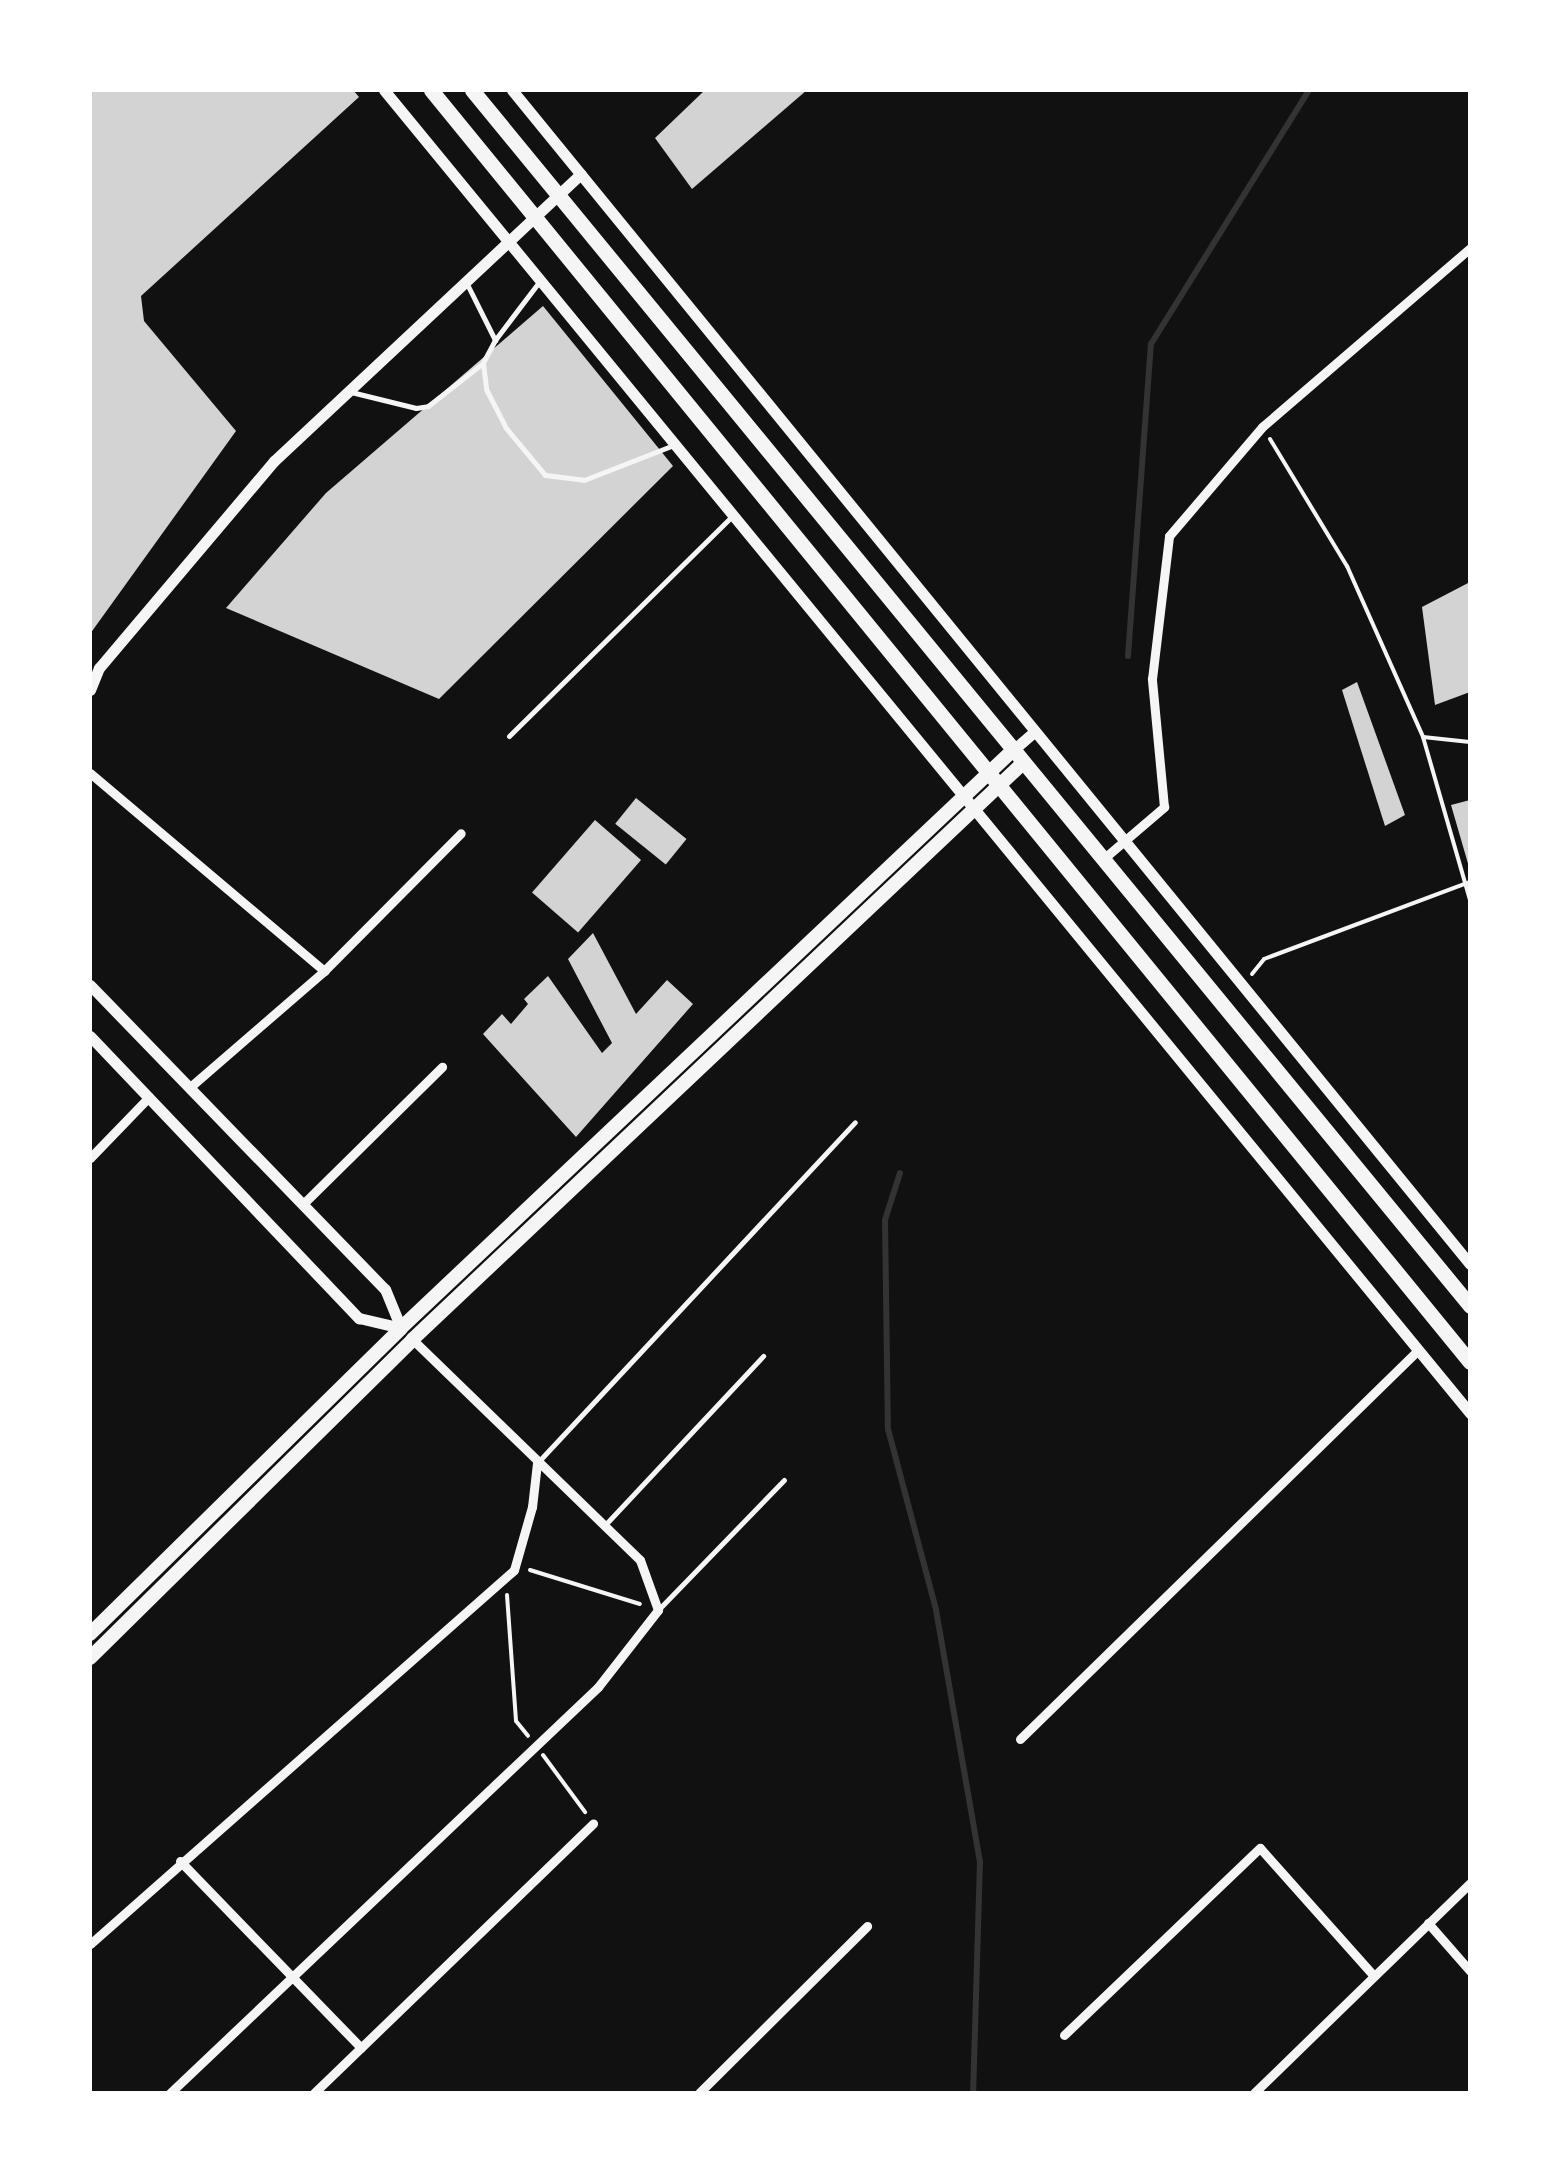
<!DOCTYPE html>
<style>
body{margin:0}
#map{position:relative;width:1560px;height:2183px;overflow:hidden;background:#111;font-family:"Open Sans",sans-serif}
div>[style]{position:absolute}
.stream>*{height:6px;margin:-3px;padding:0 3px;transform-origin:3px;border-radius:3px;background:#333}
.building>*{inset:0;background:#d3d3d3;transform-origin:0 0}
.path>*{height:4px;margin:-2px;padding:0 2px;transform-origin:2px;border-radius:2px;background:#f5f5f5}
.service>*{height:5px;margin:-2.5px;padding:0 2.5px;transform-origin:2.5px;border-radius:2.5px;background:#f5f5f5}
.minor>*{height:9px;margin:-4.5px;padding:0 4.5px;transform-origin:4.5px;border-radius:4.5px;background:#f5f5f5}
.tertiary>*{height:11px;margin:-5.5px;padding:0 5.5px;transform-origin:5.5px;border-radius:5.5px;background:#f5f5f5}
.secondary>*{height:14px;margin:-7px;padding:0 7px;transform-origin:7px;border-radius:7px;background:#f5f5f5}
.trunk>*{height:15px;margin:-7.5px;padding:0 7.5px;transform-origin:7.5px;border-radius:7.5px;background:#f5f5f5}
span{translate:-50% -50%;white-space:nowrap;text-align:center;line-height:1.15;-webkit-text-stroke:8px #fff;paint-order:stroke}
.frame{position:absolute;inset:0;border:92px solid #fff;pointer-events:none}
</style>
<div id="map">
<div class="stream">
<i style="left:1128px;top:656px;width:313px;rotate:-85.8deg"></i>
<i style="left:1151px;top:344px;width:299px;rotate:-58.1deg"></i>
<i style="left:900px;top:1173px;width:49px;rotate:107.7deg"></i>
<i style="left:885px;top:1220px;width:209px;rotate:89.2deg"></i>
<i style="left:888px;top:1429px;width:187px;rotate:75.1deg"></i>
<i style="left:936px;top:1610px;width:255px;rotate:80.1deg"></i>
<i style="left:980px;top:1861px;width:232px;rotate:91.7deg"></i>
</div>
<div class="building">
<i style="clip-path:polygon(90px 90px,353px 90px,359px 97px,141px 296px,144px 321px,236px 431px,90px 634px)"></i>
<i style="clip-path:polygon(705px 90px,807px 90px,692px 189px,655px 138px)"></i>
<i style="clip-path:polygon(543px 306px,673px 466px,439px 699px,226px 608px,326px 493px)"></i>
<i style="clip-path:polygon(1470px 582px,1470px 692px,1435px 705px,1422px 607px)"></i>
<i style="clip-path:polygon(1357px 682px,1405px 815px,1385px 826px,1342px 690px)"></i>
<i style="left:636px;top:798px;width:65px;height:33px;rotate:39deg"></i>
<i style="clip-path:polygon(1470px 800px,1470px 867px,1469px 867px,1451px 805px)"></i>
<i style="left:595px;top:820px;width:61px;height:96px;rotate:41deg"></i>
<i style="clip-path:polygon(593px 933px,636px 1014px,667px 980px,693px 1004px,576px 1137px,483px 1034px,502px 1014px,511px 1024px,528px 1004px,524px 999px,548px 976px,602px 1053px,612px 1043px,568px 959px)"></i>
</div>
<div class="path">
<i style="left:1270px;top:439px;width:149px;rotate:58.8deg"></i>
<i style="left:1347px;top:566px;width:187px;rotate:66deg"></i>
<i style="left:1423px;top:737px;width:170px;rotate:73.9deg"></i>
<i style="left:1423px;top:737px;width:47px;rotate:6.1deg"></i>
<i style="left:1252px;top:974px;width:19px;rotate:-51deg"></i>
<i style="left:1264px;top:959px;width:220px;rotate:-20.5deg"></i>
<i style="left:530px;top:1570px;width:115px;rotate:17.2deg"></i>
<i style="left:507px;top:1595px;width:126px;rotate:85.9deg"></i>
<i style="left:516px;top:1721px;width:19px;rotate:51deg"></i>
<i style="left:543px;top:1755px;width:71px;rotate:53.6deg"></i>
</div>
<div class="service">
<i style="left:539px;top:282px;width:73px;rotate:127.2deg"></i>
<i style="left:495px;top:340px;width:26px;rotate:118deg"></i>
<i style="left:483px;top:363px;width:26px;rotate:83deg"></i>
<i style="left:486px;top:389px;width:44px;rotate:62.9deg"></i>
<i style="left:506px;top:428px;width:61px;rotate:50.3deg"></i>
<i style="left:545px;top:475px;width:39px;rotate:7deg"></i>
<i style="left:584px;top:480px;width:97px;rotate:-21.3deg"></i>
<i style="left:467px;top:284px;width:63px;rotate:63.4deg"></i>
<i style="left:351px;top:392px;width:67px;rotate:13.8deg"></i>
<i style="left:416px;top:408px;width:12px;rotate:-9deg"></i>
<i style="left:428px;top:406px;width:70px;rotate:-38deg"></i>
<i style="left:509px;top:736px;width:312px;rotate:-44.6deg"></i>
<i style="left:539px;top:1461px;width:463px;rotate:-47deg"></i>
<i style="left:604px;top:1526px;width:233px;rotate:-46.9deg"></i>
<i style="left:658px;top:1610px;width:181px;rotate:-45.9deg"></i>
</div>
<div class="minor">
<i style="left:90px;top:773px;width:307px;rotate:40.2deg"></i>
<i style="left:1102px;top:860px;width:82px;rotate:-40.5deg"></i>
<i style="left:1164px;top:807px;width:129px;rotate:-95.4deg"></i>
<i style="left:1152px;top:679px;width:144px;rotate:-83.2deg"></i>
<i style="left:1169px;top:536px;width:143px;rotate:-49.5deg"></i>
<i style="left:1262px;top:427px;width:274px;rotate:-40.7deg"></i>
<i style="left:189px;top:1088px;width:179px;rotate:-40.9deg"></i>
<i style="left:324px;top:971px;width:194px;rotate:-45.2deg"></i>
<i style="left:90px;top:1158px;width:85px;rotate:-46deg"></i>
<i style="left:304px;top:1203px;width:194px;rotate:-44.6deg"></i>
<i style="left:1020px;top:1739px;width:557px;rotate:-44.34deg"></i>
<i style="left:180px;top:1861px;width:260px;rotate:45.9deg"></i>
<i style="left:1428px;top:1923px;width:64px;rotate:48.8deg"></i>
<i style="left:90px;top:1944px;width:565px;rotate:-41.41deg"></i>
<i style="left:514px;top:1570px;width:66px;rotate:-74.1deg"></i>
<i style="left:532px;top:1507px;width:44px;rotate:-83.5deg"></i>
<i style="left:1064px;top:2035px;width:271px;rotate:-43.7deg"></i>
<i style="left:1260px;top:1848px;width:171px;rotate:48.3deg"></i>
<i style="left:170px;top:2093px;width:590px;rotate:-43.49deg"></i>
<i style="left:598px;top:1687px;width:98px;rotate:-52.1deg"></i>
<i style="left:658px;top:1610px;width:53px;rotate:-109.8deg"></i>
<i style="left:640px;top:1560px;width:320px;rotate:-135.9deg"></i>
<i style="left:314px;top:2093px;width:388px;rotate:-44deg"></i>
<i style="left:699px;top:2093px;width:237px;rotate:-44.8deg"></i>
<i style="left:1254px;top:2093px;width:301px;rotate:-44.2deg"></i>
</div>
<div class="tertiary">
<i style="left:384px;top:90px;width:1712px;rotate:50.62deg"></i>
<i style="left:512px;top:90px;width:1515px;rotate:50.79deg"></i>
<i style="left:90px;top:690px;width:24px;rotate:-68deg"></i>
<i style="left:99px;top:668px;width:271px;rotate:-49.8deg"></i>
<i style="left:274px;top:461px;width:420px;rotate:-43.1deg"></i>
<i style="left:1012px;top:751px;width:30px;rotate:-41deg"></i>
<i style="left:90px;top:985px;width:424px;rotate:45.9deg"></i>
<i style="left:385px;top:1289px;width:42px;rotate:67.7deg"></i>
<i style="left:90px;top:1036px;width:390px;rotate:46.4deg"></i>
<i style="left:359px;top:1318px;width:43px;rotate:13.4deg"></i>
</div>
<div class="secondary">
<i style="left:90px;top:1634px;width:436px;rotate:-44.5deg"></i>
<i style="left:401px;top:1328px;width:840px;rotate:-43.36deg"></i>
<i style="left:90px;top:1658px;width:454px;rotate:-44.6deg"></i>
<i style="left:413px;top:1339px;width:838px;rotate:-43.36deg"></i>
</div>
<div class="trunk">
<i style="left:431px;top:90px;width:1642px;rotate:50.76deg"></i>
<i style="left:472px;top:90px;width:1573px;rotate:50.62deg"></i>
</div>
<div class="frame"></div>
</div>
